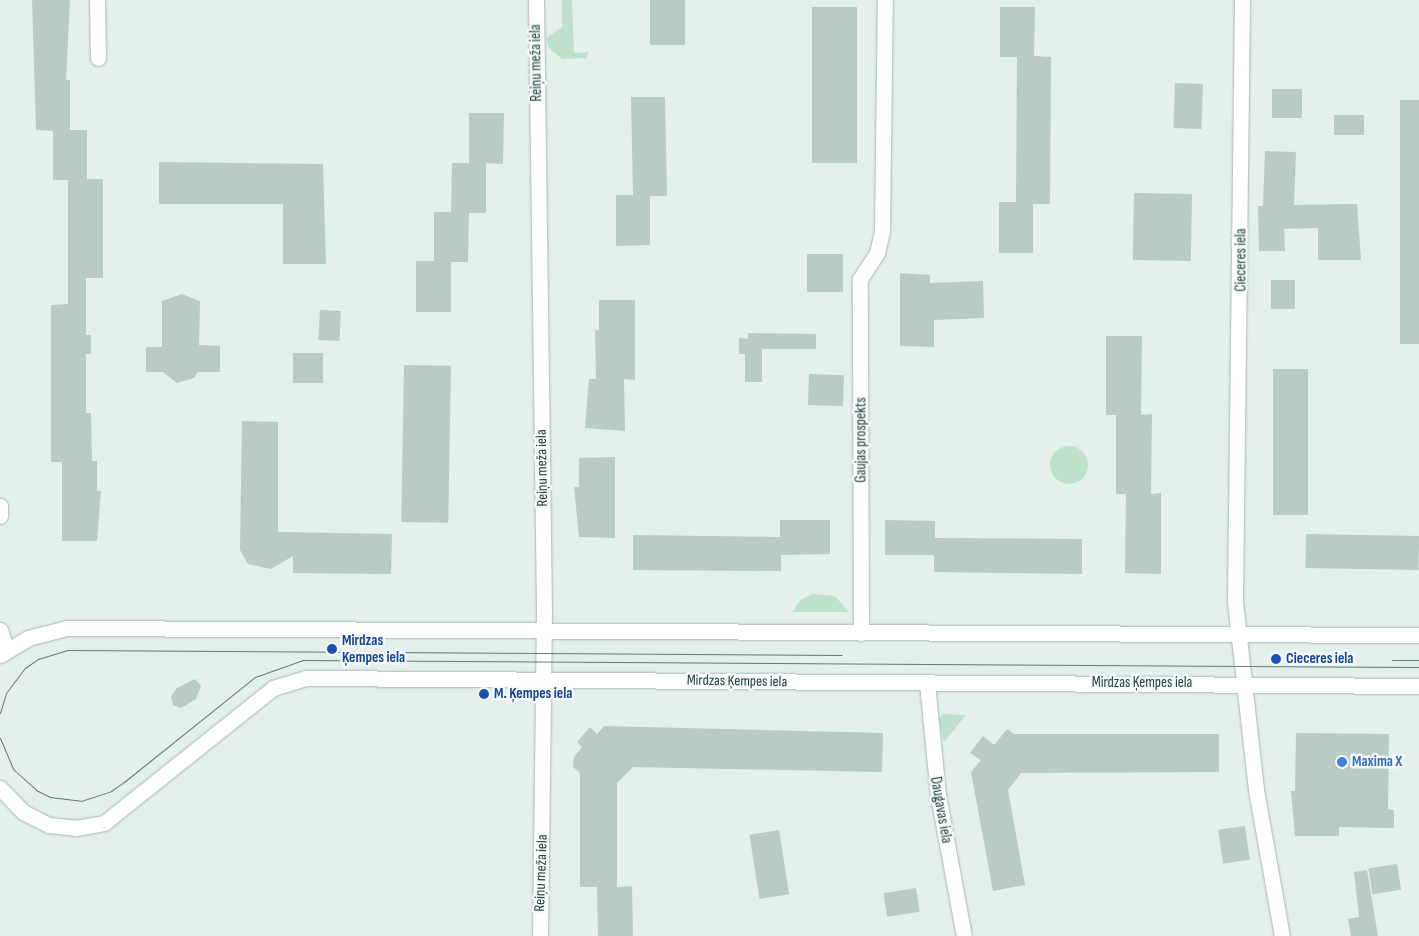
<!DOCTYPE html>
<meta charset="utf-8">
<style>
body{margin:0}
#map{position:relative;width:1419px;height:936px;overflow:hidden;background:#e5efec;font-family:"Sofia Sans Condensed",sans-serif}
div>[style]{position:absolute}
.green>*{inset:0;background:#bee1ce}
.round{border-radius:50%}
.building>*{inset:0;background:#bacac6;transform-origin:0 0}
.roads{filter:drop-shadow(0 0 1px #a7b8b5) drop-shadow(0 0 1px #a7b8b5)}
.minor>*{height:15px;margin:-7.5px;padding:0 7.5px;transform-origin:7.5px;border-radius:7.5px;background:#fff}
.tram>*{height:1px;margin:-0.5px;padding:0 0.5px;transform-origin:0.5px;border-radius:0.5px;background:#5e7d7b}
.dots>*{width:14px;height:14px;translate:-50% -50%;box-sizing:border-box;border:2px solid #f6fbfa;border-radius:50%}
span{translate:-50% -50%;white-space:nowrap;text-align:center;line-height:1.15;-webkit-text-stroke:5px #f6fbfa;paint-order:stroke}
.street-label{font-size:15px;color:#234240}
.transit-label{font-size:15px;color:#164399;font-weight:700}
.left{translate:0 -50%;text-align:left}
.shop-label{font-size:15px;color:#366cbe;font-weight:700}
</style>
<div id="map">
<div class="green">
<i style="clip-path:polygon(562px 0,572px 0,574px 53px,589px 52px,586px 58px,562px 59px,549px 48px,546px 38px,562px 27px)"></i>
<i class="round" style="left:1050px;top:446px;width:38px;height:38px"></i>
<i style="clip-path:polygon(813px 594px,835px 596px,849px 612px,792px 612px,800px 600px)"></i>
<i style="clip-path:polygon(943px 714px,966px 715px,944px 742px,939px 719px)"></i>
</div>
<div class="building">
<i style="clip-path:polygon(32px 0,70px 0,66px 80px,70px 80px,70px 130px,87px 130px,87px 179px,103px 179px,103px 278px,86px 278px,86px 335px,91px 335px,91px 354px,86px 354px,86px 413px,91px 413px,92px 461px,97px 461px,97px 491px,101px 491px,97px 541px,62px 541px,62px 462px,51px 462px,51px 305px,68px 304px,68px 180px,53px 180px,53px 131px,36px 130px)"></i>
<i style="left:650px;top:0;width:35px;height:45px"></i>
<i style="left:812px;top:7px;width:45px;height:156px"></i>
<i style="clip-path:polygon(1000px 7px,1035px 7px,1034px 56px,1051px 57px,1050px 204px,1033px 204px,1033px 253px,999px 253px,999px 202px,1016px 202px,1017px 57px,1000px 57px)"></i>
<i style="left:1175px;top:83px;width:28px;height:45px;rotate:2deg"></i>
<i style="left:1272px;top:89px;width:30px;height:29px"></i>
<i style="clip-path:polygon(631px 97px,665px 97px,667px 196px,650px 196px,650px 245px,616px 246px,616px 195px,633px 195px)"></i>
<i style="left:1400px;top:100px;width:19px;height:244px"></i>
<i style="clip-path:polygon(469px 113px,504px 113px,503px 164px,486px 163px,486px 213px,469px 213px,468px 262px,451px 262px,451px 312px,416px 312px,416px 261px,434px 261px,434px 212px,451px 212px,452px 163px,469px 163px)"></i>
<i style="left:1334px;top:115px;width:30px;height:20px"></i>
<i style="clip-path:polygon(1265px 151px,1296px 152px,1294px 205px,1357px 204px,1361px 260px,1318px 260px,1318px 228px,1284px 229px,1285px 251px,1259px 251px,1258px 206px,1263px 206px)"></i>
<i style="clip-path:polygon(159px 162px,323px 164px,326px 264px,283px 264px,283px 204px,159px 204px)"></i>
<i style="left:1134px;top:193px;width:58px;height:67px;rotate:1deg"></i>
<i style="left:807px;top:254px;width:36px;height:38px"></i>
<i style="clip-path:polygon(900px 273px,930px 275px,930px 283px,983px 281px,984px 318px,934px 320px,934px 347px,900px 346px)"></i>
<i style="left:1271px;top:280px;width:24px;height:29px"></i>
<i style="clip-path:polygon(182px 294px,200px 301px,199px 345px,220px 346px,220px 372px,198px 372px,194px 378px,177px 383px,163px 372px,146px 372px,146px 347px,162px 347px,162px 301px)"></i>
<i style="clip-path:polygon(599px 300px,635px 300px,635px 380px,624px 379px,625px 431px,585px 428px,589px 379px,596px 379px,595px 330px,599px 330px)"></i>
<i style="left:320px;top:310px;width:21px;height:30px;rotate:3deg"></i>
<i style="clip-path:polygon(748px 333px,816px 334px,816px 349px,762px 349px,762px 382px,745px 382px,745px 354px,739px 354px,739px 338px,748px 339px)"></i>
<i style="clip-path:polygon(1106px 336px,1142px 336px,1141px 415px,1152px 414px,1151px 494px,1161px 493px,1161px 574px,1125px 573px,1126px 494px,1116px 494px,1116px 415px,1106px 415px)"></i>
<i style="left:293px;top:353px;width:30px;height:30px"></i>
<i style="left:404px;top:365px;width:47px;height:157px;rotate:1deg"></i>
<i style="left:1273px;top:369px;width:35px;height:146px"></i>
<i style="left:809px;top:374px;width:35px;height:31px;rotate:2deg"></i>
<i style="clip-path:polygon(242px 421px,278px 422px,278px 532px,392px 534px,391px 574px,293px 573px,293px 556px,271px 569px,248px 564px,240px 550px)"></i>
<i style="clip-path:polygon(615px 457px,615px 538px,579px 537px,574px 487px,579px 487px,579px 458px)"></i>
<i style="clip-path:polygon(780px 520px,830px 520px,830px 554px,781px 555px,781px 571px,633px 570px,633px 535px,780px 537px)"></i>
<i style="clip-path:polygon(885px 520px,935px 521px,935px 538px,1082px 539px,1082px 574px,934px 572px,934px 555px,885px 555px)"></i>
<i style="left:1306px;top:534px;width:113px;height:34px;rotate:1deg"></i>
<i style="clip-path:polygon(195px 679px,201px 686px,196px 699px,181px 708px,173px 705px,171px 696px,177px 688px)"></i>
<i style="clip-path:polygon(604px 726px,883px 733px,882px 772px,633px 767px,617px 783px,617px 887px,632px 886px,633px 936px,598px 936px,597px 887px,580px 887px,580px 773px,573px 767px,574px 757px,582px 747px,577px 742px,590px 727px,597px 734px)"></i>
<i style="clip-path:polygon(1007px 729px,1014px 734px,1219px 734px,1219px 772px,1021px 773px,1008px 790px,1025px 885px,993px 891px,971px 772px,981px 760px,970px 753px,983px 736px,994px 745px)"></i>
<i style="clip-path:polygon(1296px 733px,1389px 734px,1388px 809px,1394px 810px,1394px 828px,1339px 827px,1339px 836px,1295px 836px,1291px 791px,1295px 791px)"></i>
<i style="left:1245px;top:826px;width:34px;height:27px;rotate:82deg"></i>
<i style="left:779px;top:830px;width:65px;height:30px;rotate:81deg"></i>
<i style="left:1397px;top:864px;width:26px;height:29px;rotate:81deg"></i>
<i style="clip-path:polygon(1367px 870px,1378px 936px,1351px 936px,1348px 919px,1359px 917px,1354px 872px)"></i>
<i style="left:916px;top:888px;width:24px;height:33px;rotate:81deg"></i>
</div>
<div class="roads">
<div class="minor">
<i style="left:97px;top:0;width:58px;rotate:89deg"></i>
<i style="left:536px;top:0;width:610px;rotate:89.25deg"></i>
<i style="left:544px;top:610px;width:326px;rotate:90.7deg"></i>
<i style="left:1242px;top:0;width:602px;rotate:90.67deg"></i>
<i style="left:1235px;top:602px;width:189px;rotate:83.6deg"></i>
<i style="left:1256px;top:790px;width:148px;rotate:79.9deg"></i>
<i style="left:0;top:506px;width:10px;rotate:90deg"></i>
<i style="left:0;top:630px;width:21px;rotate:71deg"></i>
<i style="left:861px;top:633px;width:354px;rotate:-90.2deg"></i>
<i style="left:860px;top:279px;width:31px;rotate:-57deg"></i>
<i style="left:877px;top:253px;width:22px;rotate:-77deg"></i>
<i style="left:882px;top:232px;width:232px;rotate:-89.3deg"></i>
<i style="left:0;top:655px;width:33px;rotate:-31deg"></i>
<i style="left:28px;top:638px;width:40px;rotate:-14.4deg"></i>
<i style="left:67px;top:628px;width:1352px;rotate:0.3deg"></i>
<i style="left:927px;top:683px;width:113px;rotate:84.4deg"></i>
<i style="left:938px;top:795px;width:143px;rotate:79.6deg"></i>
<i style="left:0;top:788px;width:33px;rotate:46deg"></i>
<i style="left:23px;top:812px;width:29px;rotate:27deg"></i>
<i style="left:49px;top:825px;width:27px;rotate:6deg"></i>
<i style="left:76px;top:828px;width:28px;rotate:-10deg"></i>
<i style="left:104px;top:823px;width:216px;rotate:-38.6deg"></i>
<i style="left:273px;top:688px;width:34px;rotate:-17deg"></i>
<i style="left:305px;top:678px;width:1114px;rotate:0.41deg"></i>
</div>
</div>
<div class="tram">
<i style="left:1392px;top:660px;width:27px"></i>
<i style="left:0;top:713px;width:21px;rotate:-73deg"></i>
<i style="left:6px;top:693px;width:31px;rotate:-53deg"></i>
<i style="left:25px;top:668px;width:16px;rotate:-35deg"></i>
<i style="left:38px;top:659px;width:31px;rotate:-17deg"></i>
<i style="left:68px;top:650px;width:774px;rotate:0.37deg"></i>
<i style="left:0;top:738px;width:34px;rotate:67deg"></i>
<i style="left:13px;top:769px;width:31px;rotate:42deg"></i>
<i style="left:36px;top:790px;width:16px;rotate:27deg"></i>
<i style="left:50px;top:797px;width:31px;rotate:7deg"></i>
<i style="left:81px;top:801px;width:32px;rotate:-18deg"></i>
<i style="left:111px;top:791px;width:16px;rotate:-35deg"></i>
<i style="left:124px;top:782px;width:168px;rotate:-38.7deg"></i>
<i style="left:255px;top:677px;width:51px;rotate:-19.5deg"></i>
<i style="left:303px;top:660px;width:1116px;rotate:0.36deg"></i>
</div>
<div class="dots">
<i style="left:332px;top:649px;background:#1a4fb4"></i>
<i style="left:1276px;top:659px;background:#1a4fb4"></i>
<i style="left:484px;top:694px;background:#1a4fb4"></i>
<i style="left:1342px;top:762px;background:#3f7fe0"></i>
</div>
<div class="street-label">
<span style="left:536px;top:63px;rotate:-91deg">Reiņu meža iela</span>
<span style="left:1241px;top:260px;rotate:-90deg">Cieceres iela</span>
<span style="left:861px;top:440px;rotate:-90deg">Gaujas prospekts</span>
<span style="left:542px;top:468px;rotate:-91deg">Reiņu meža iela</span>
<span style="left:737px;top:681px;rotate:1deg">Mirdzas Ķempes iela</span>
<span style="left:1142px;top:683px">Mirdzas Ķempes iela</span>
<span style="left:941px;top:810px;rotate:80deg">Daugavas iela</span>
<span style="left:541px;top:873px;rotate:-88deg">Reiņu meža iela</span>
</div>
<div class="transit-label">
<span class="left" style="left:342px;top:649px">Mirdzas<br>Ķempes iela</span>
<span class="left" style="left:1286px;top:659px">Cieceres iela</span>
<span class="left" style="left:494px;top:694px">M. Ķempes iela</span>
</div>
<div class="shop-label">
<span class="left" style="left:1352px;top:762px">Maxima X</span>
</div>
</div>
